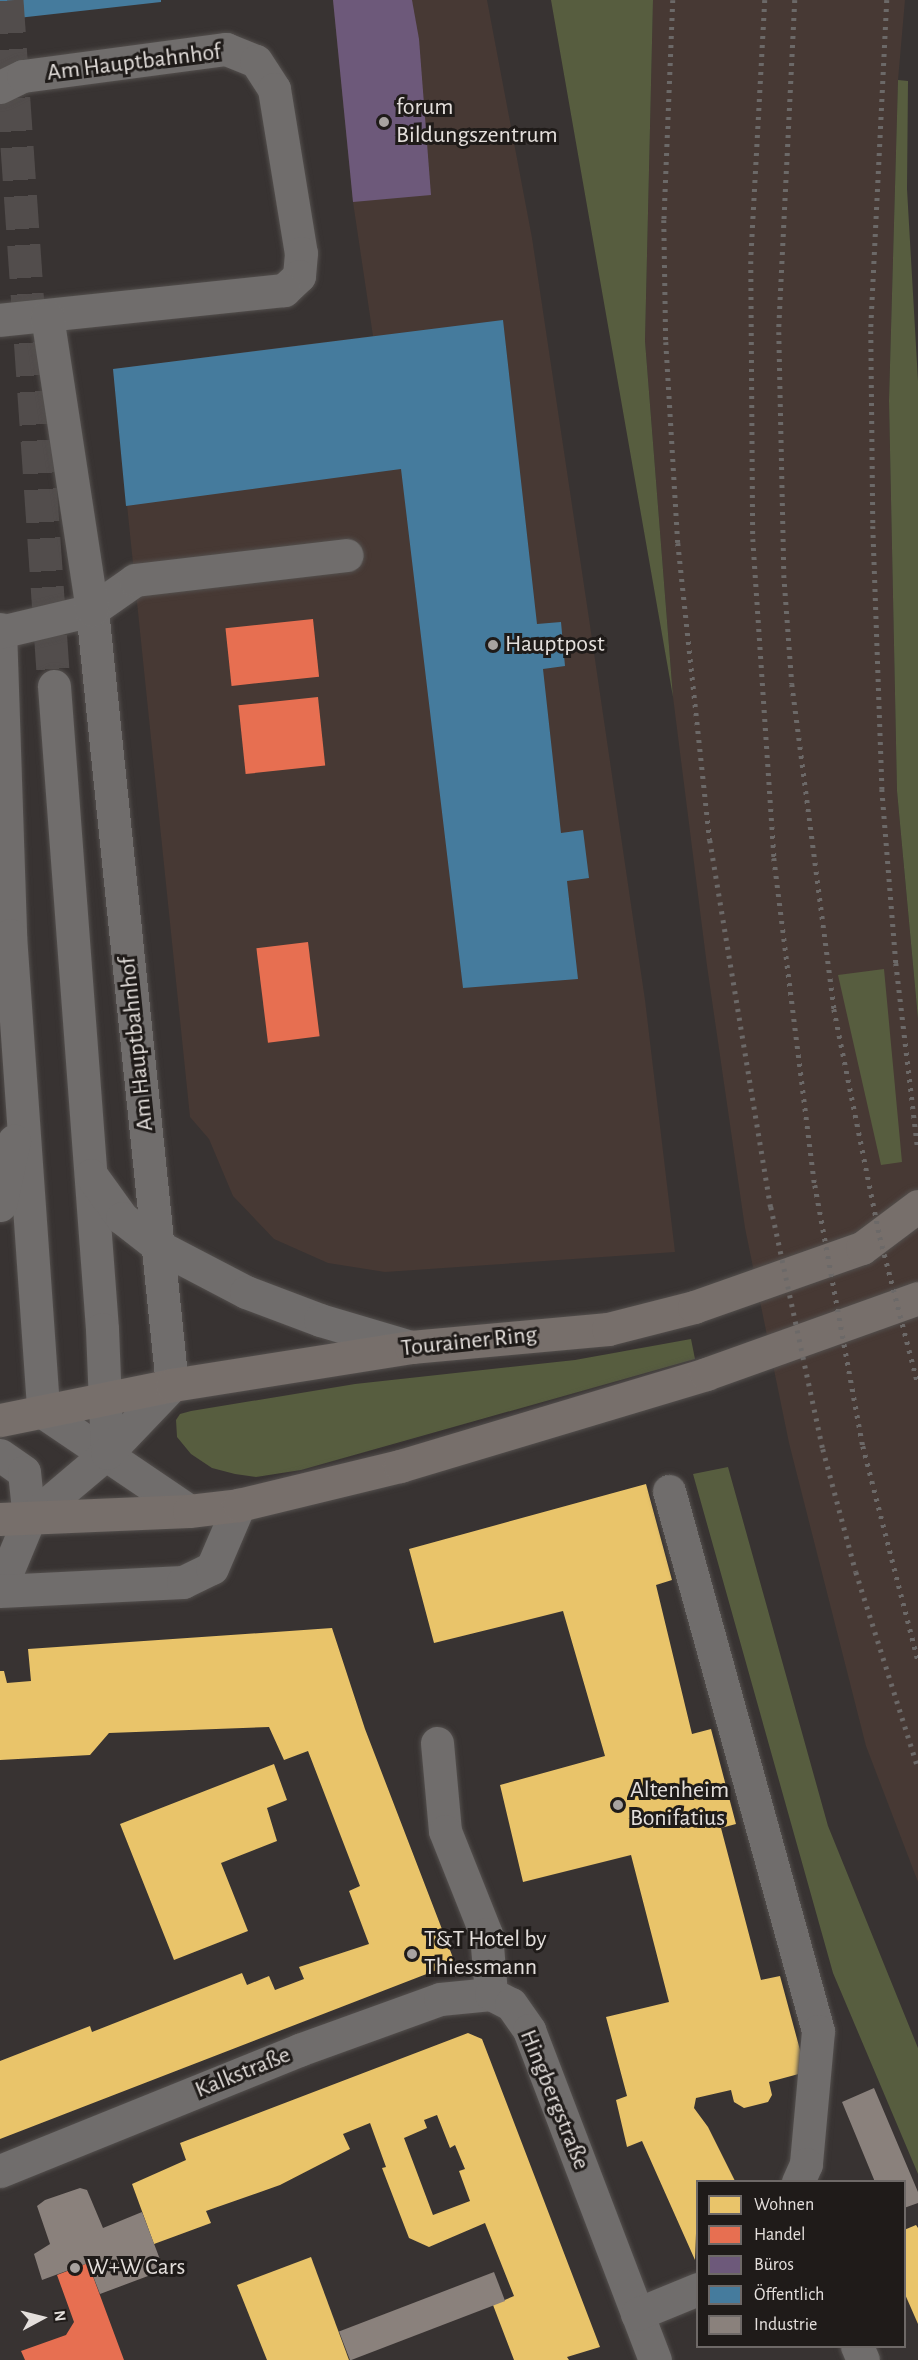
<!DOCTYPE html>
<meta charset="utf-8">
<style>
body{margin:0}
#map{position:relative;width:918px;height:2360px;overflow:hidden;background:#383332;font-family:"Alegreya Sans",sans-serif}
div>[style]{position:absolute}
.built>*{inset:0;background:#473934}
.green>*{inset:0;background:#575d3f}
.homes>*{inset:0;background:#e9c46a}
.shops>*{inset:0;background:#e76f51;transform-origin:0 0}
.offices>*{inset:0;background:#6d597a}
.public>*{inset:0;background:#457b9d}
.industry>*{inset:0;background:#8a817c;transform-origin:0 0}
.minor-tunnel>*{height:33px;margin-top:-16.5px;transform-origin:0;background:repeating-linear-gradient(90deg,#524d4c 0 33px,transparent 0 49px)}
.roads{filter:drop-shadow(0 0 2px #534f4d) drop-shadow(0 0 2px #534f4d)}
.minor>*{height:33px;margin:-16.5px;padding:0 16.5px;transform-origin:16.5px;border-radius:16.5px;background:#706d6c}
.major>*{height:33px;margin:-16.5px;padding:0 16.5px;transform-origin:16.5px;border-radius:16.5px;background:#776f6b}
.rail>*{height:4.5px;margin-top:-2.25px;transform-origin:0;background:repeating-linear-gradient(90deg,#6c6968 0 3px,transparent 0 9px)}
.dots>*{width:16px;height:16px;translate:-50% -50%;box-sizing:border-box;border:3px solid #1f1b19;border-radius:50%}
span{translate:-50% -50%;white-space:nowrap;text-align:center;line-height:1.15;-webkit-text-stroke:6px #1f1b19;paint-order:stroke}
.street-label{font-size:24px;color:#e4dfdc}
.poi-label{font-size:24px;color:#e4dfdc}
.left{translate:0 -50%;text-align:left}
.legend{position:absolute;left:696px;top:2180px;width:210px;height:168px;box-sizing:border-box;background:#1f1b19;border:2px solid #6e6967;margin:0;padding:8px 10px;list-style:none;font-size:18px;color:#e4dfdc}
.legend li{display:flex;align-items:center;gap:12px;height:30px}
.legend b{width:30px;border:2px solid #6e6967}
.north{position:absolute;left:12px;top:2288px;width:60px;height:60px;-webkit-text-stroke:4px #1f1b19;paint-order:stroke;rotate:83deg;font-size:16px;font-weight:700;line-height:24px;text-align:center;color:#e4dfdc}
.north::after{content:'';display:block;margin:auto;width:21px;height:27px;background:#e4dfdc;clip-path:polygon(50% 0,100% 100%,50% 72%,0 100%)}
</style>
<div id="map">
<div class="built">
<i style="clip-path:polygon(333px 0,487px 0,532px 238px,588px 612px,645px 1000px,675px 1252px,385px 1272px,328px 1263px,274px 1239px,233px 1196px,209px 1139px,190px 1117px,113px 369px,373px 336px,353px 202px)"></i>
<i style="clip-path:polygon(653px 0,905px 0,898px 80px,889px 401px,897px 791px,918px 1019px,918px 1882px,866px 1746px,789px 1443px,745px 1228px,707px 966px,673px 697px,645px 341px)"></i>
</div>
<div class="green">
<i style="clip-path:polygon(551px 0,653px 0,645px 341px,673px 697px)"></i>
<i style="clip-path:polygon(898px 80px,908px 81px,907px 189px,918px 381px,918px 1019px,897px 791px,889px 401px)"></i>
<i style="clip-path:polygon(884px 969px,902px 1162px,881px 1165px,838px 975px)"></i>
<i style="clip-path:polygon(691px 1339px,695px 1359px,301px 1470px,256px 1477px,235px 1474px,212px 1468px,191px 1454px,177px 1437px,176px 1420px,180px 1414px,191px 1411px,355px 1384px,575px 1360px)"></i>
<i style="clip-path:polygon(728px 1467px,828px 1826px,918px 2048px,918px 2174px,833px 1973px,693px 1474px)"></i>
</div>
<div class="homes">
<i style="clip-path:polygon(646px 1484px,672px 1580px,656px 1585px,692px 1734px,711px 1729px,736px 1824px,721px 1828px,761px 1980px,780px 1976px,806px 2072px,769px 2082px,772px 2095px,768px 2102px,744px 2108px,734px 2102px,731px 2090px,696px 2098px,694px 2108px,708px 2127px,735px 2181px,698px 2181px,695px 2260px,642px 2141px,627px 2147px,616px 2100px,627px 2096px,606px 2017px,669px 2002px,631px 1855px,523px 1882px,500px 1785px,605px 1756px,563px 1611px,434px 1643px,409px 1549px)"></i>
<i style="clip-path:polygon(332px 1628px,365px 1729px,455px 1963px,0 2139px,0 2061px,90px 2026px,92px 2032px,242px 1973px,247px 1985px,269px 1976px,275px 1990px,304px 1979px,299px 1967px,369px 1944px,349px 1891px,360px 1886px,308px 1751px,284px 1760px,269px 1727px,109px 1733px,90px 1755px,0 1760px,0 1671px,4px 1671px,7px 1683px,31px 1681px,28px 1649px)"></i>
<i style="clip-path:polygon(274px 1764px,287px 1800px,267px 1808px,277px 1841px,221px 1863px,248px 1931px,174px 1960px,120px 1824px)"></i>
<i style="clip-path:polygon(evenodd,468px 2033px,482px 2039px,600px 2347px,567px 2357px,569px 2360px,514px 2360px,493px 2305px,514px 2296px,485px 2223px,429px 2247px,409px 2238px,382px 2168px,386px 2167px,370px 2123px,343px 2134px,350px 2149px,280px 2185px,206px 2211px,211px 2223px,154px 2244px,132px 2184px,186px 2160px,180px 2143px,468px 2033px,437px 2115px,450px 2148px,455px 2145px,465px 2169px,459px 2171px,470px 2201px,433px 2215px,404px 2138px,427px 2128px,424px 2120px,437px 2115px)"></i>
<i style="clip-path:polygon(916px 2225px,918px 2228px,918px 2324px,904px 2292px,904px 2230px)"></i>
<i style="clip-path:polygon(311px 2257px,349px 2360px,267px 2360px,237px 2285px)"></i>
</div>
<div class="shops">
<i style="left:313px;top:619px;width:58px;height:88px;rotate:84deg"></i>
<i style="left:318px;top:697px;width:69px;height:80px;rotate:84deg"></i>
<i style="left:308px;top:942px;width:95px;height:52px;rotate:83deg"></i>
<i style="clip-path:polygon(88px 2263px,124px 2360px,25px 2360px,21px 2351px,66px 2335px,74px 2322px,57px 2275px)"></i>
</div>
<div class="offices">
<i style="clip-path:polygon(333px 0,412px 0,419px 39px,431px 195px,353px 202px)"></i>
</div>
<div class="public">
<i style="clip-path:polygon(0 0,161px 0,161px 2px,0 20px)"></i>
<i style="clip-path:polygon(503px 320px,537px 624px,561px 622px,565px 666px,543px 669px,561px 833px,583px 830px,589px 878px,567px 881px,578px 979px,463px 988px,401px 469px,126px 506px,113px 369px)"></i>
</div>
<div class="industry">
<i style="clip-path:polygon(874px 2088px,918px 2192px,918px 2203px,904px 2208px,904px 2182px,875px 2182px,842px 2102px)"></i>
<i style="clip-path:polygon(80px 2188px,87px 2190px,103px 2228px,142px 2212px,164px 2270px,100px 2294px,88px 2263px,42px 2280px,34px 2254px,50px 2244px,37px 2206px,45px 2200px)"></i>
<i style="left:494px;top:2272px;width:31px;height:166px;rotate:69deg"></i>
</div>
<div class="minor-tunnel">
<i style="left:7px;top:0;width:688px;rotate:86.08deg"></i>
</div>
<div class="roads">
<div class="minor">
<i style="left:0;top:87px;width:25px;rotate:-26deg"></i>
<i style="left:23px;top:76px;width:205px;rotate:-7.6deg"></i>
<i style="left:226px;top:49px;width:32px;rotate:22deg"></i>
<i style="left:256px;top:61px;width:33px;rotate:57deg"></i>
<i style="left:274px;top:89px;width:166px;rotate:80.7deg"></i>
<i style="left:301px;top:253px;width:23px;rotate:95deg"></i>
<i style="left:299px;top:276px;width:21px;rotate:137deg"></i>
<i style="left:284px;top:290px;width:286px;rotate:174deg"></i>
<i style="left:0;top:629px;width:306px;rotate:88.1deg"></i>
<i style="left:10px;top:935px;width:478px;rotate:86deg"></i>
<i style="left:43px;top:1412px;width:176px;rotate:34.1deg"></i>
<i style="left:0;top:632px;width:95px;rotate:-13.4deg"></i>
<i style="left:92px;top:610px;width:52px;rotate:-34.9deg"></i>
<i style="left:135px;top:580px;width:213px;rotate:-6.7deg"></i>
<i style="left:54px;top:686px;width:645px;rotate:85.73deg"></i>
<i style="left:102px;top:1329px;width:124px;rotate:87.7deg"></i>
<i style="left:91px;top:1175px;width:53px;rotate:54.2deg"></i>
<i style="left:122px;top:1218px;width:46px;rotate:37.9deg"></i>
<i style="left:158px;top:1246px;width:99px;rotate:27.6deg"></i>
<i style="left:246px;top:1292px;width:79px;rotate:20.7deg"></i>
<i style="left:320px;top:1320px;width:95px;rotate:16.5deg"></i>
<i style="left:0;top:1205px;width:66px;rotate:-77.7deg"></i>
<i style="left:0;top:1455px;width:29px;rotate:35deg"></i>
<i style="left:24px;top:1472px;width:47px;rotate:83.9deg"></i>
<i style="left:29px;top:1519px;width:76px;rotate:112.5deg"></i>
<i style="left:669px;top:1491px;width:560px;rotate:74.57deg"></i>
<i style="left:818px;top:2031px;width:134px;rotate:95.2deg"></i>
<i style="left:806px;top:2164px;width:20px;rotate:114deg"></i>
<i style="left:29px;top:1519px;width:102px;rotate:-40.2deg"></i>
<i style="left:107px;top:1453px;width:94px;rotate:-46.3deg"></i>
<i style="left:172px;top:1385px;width:779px;rotate:-95.89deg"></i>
<i style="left:92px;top:610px;width:297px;rotate:-98.7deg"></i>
<i style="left:0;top:1591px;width:183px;rotate:-2.8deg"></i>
<i style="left:183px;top:1582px;width:32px;rotate:-26deg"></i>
<i style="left:212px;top:1568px;width:69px;rotate:-66.8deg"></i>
<i style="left:437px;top:1743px;width:88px;rotate:84.8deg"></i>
<i style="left:445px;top:1831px;width:111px;rotate:68.3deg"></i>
<i style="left:486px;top:1934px;width:60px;rotate:85.2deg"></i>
<i style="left:0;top:2171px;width:323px;rotate:-22deg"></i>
<i style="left:299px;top:2050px;width:150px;rotate:-19.9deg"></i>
<i style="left:440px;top:1999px;width:51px;rotate:-5.6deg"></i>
<i style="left:491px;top:1994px;width:22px;rotate:27deg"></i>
<i style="left:511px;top:2004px;width:32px;rotate:55deg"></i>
<i style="left:529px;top:2030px;width:353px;rotate:69.1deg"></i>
<i style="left:637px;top:2314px;width:66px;rotate:-22.3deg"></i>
<i style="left:857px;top:2346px;width:15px;rotate:67deg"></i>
</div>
<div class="major">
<i style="left:0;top:1420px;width:176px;rotate:-11.5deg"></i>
<i style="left:172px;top:1385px;width:242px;rotate:-9deg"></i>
<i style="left:411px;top:1347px;width:198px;rotate:-5.2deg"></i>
<i style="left:608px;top:1329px;width:89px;rotate:-14.3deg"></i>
<i style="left:694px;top:1307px;width:178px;rotate:-19.4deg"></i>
<i style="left:862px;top:1248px;width:70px;rotate:-36.9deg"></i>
<i style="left:0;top:1519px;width:189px;rotate:-2.4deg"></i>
<i style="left:189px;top:1511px;width:50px;rotate:-6.8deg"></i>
<i style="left:239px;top:1505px;width:166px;rotate:-13.6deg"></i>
<i style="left:400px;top:1466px;width:320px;rotate:-16.7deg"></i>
<i style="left:706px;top:1374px;width:225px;rotate:-19.7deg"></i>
</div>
</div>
<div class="rail">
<i style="left:673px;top:0;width:220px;rotate:92.3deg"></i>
<i style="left:664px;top:220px;width:122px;rotate:89.1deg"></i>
<i style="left:666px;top:342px;width:201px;rotate:86.6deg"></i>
<i style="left:678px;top:543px;width:299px;rotate:83.9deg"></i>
<i style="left:710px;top:840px;width:372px;rotate:80.6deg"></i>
<i style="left:771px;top:1207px;width:248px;rotate:77.9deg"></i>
<i style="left:823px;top:1449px;width:127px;rotate:75deg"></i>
<i style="left:856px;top:1572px;width:206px;rotate:72.4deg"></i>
<i style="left:765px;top:0;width:261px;rotate:93.1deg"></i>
<i style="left:751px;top:261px;width:278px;rotate:89.6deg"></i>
<i style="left:753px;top:539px;width:320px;rotate:86.2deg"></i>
<i style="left:774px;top:858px;width:330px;rotate:82.9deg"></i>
<i style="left:815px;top:1185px;width:265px;rotate:79.6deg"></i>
<i style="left:863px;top:1446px;width:221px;rotate:75.6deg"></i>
<i style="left:795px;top:0;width:332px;rotate:92.8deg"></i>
<i style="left:779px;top:332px;width:243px;rotate:88.8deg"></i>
<i style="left:784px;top:575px;width:109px;rotate:85.8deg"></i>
<i style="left:792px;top:684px;width:328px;rotate:82.6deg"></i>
<i style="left:834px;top:1009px;width:233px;rotate:78.6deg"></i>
<i style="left:880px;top:1237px;width:152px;rotate:75.5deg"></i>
<i style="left:887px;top:0;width:331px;rotate:92.8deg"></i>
<i style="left:871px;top:331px;width:195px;rotate:89.4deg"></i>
<i style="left:873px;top:526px;width:263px;rotate:88deg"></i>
<i style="left:882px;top:789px;width:175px;rotate:85.4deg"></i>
<i style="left:896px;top:963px;width:188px;rotate:83.3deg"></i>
</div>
<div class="dots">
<i style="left:384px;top:122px;background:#a8a3a0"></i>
<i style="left:493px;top:645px;background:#a8a3a0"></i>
<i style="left:618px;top:1805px;background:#a8a3a0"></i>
<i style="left:412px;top:1954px;background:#a8a3a0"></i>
<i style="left:75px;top:2268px;background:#a8a3a0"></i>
</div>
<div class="street-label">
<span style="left:134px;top:63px;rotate:-7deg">Am Hauptbahnhof</span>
<span style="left:137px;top:1044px;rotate:-96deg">Am Hauptbahnhof</span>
<span style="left:469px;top:1342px;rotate:-6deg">Tourainer Ring</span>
<span style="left:243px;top:2073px;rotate:-22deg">Kalkstraße</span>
<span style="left:554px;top:2100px;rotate:68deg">Hingbergstraße</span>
</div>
<div class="poi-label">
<span class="left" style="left:396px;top:122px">forum<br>Bildungszentrum</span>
<span class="left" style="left:505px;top:645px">Hauptpost</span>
<span class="left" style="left:630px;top:1805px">Altenheim<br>Bonifatius</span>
<span class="left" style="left:424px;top:1954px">T&amp;T Hotel by<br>Thiessmann</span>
<span class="left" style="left:87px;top:2268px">W+W Cars</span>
</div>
<ul class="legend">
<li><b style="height:16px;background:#e9c46a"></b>Wohnen</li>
<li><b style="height:16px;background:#e76f51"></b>Handel</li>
<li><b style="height:16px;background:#6d597a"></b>Büros</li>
<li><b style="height:16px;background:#457b9d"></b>Öffentlich</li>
<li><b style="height:16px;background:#8a817c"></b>Industrie</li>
</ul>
<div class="north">N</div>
</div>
